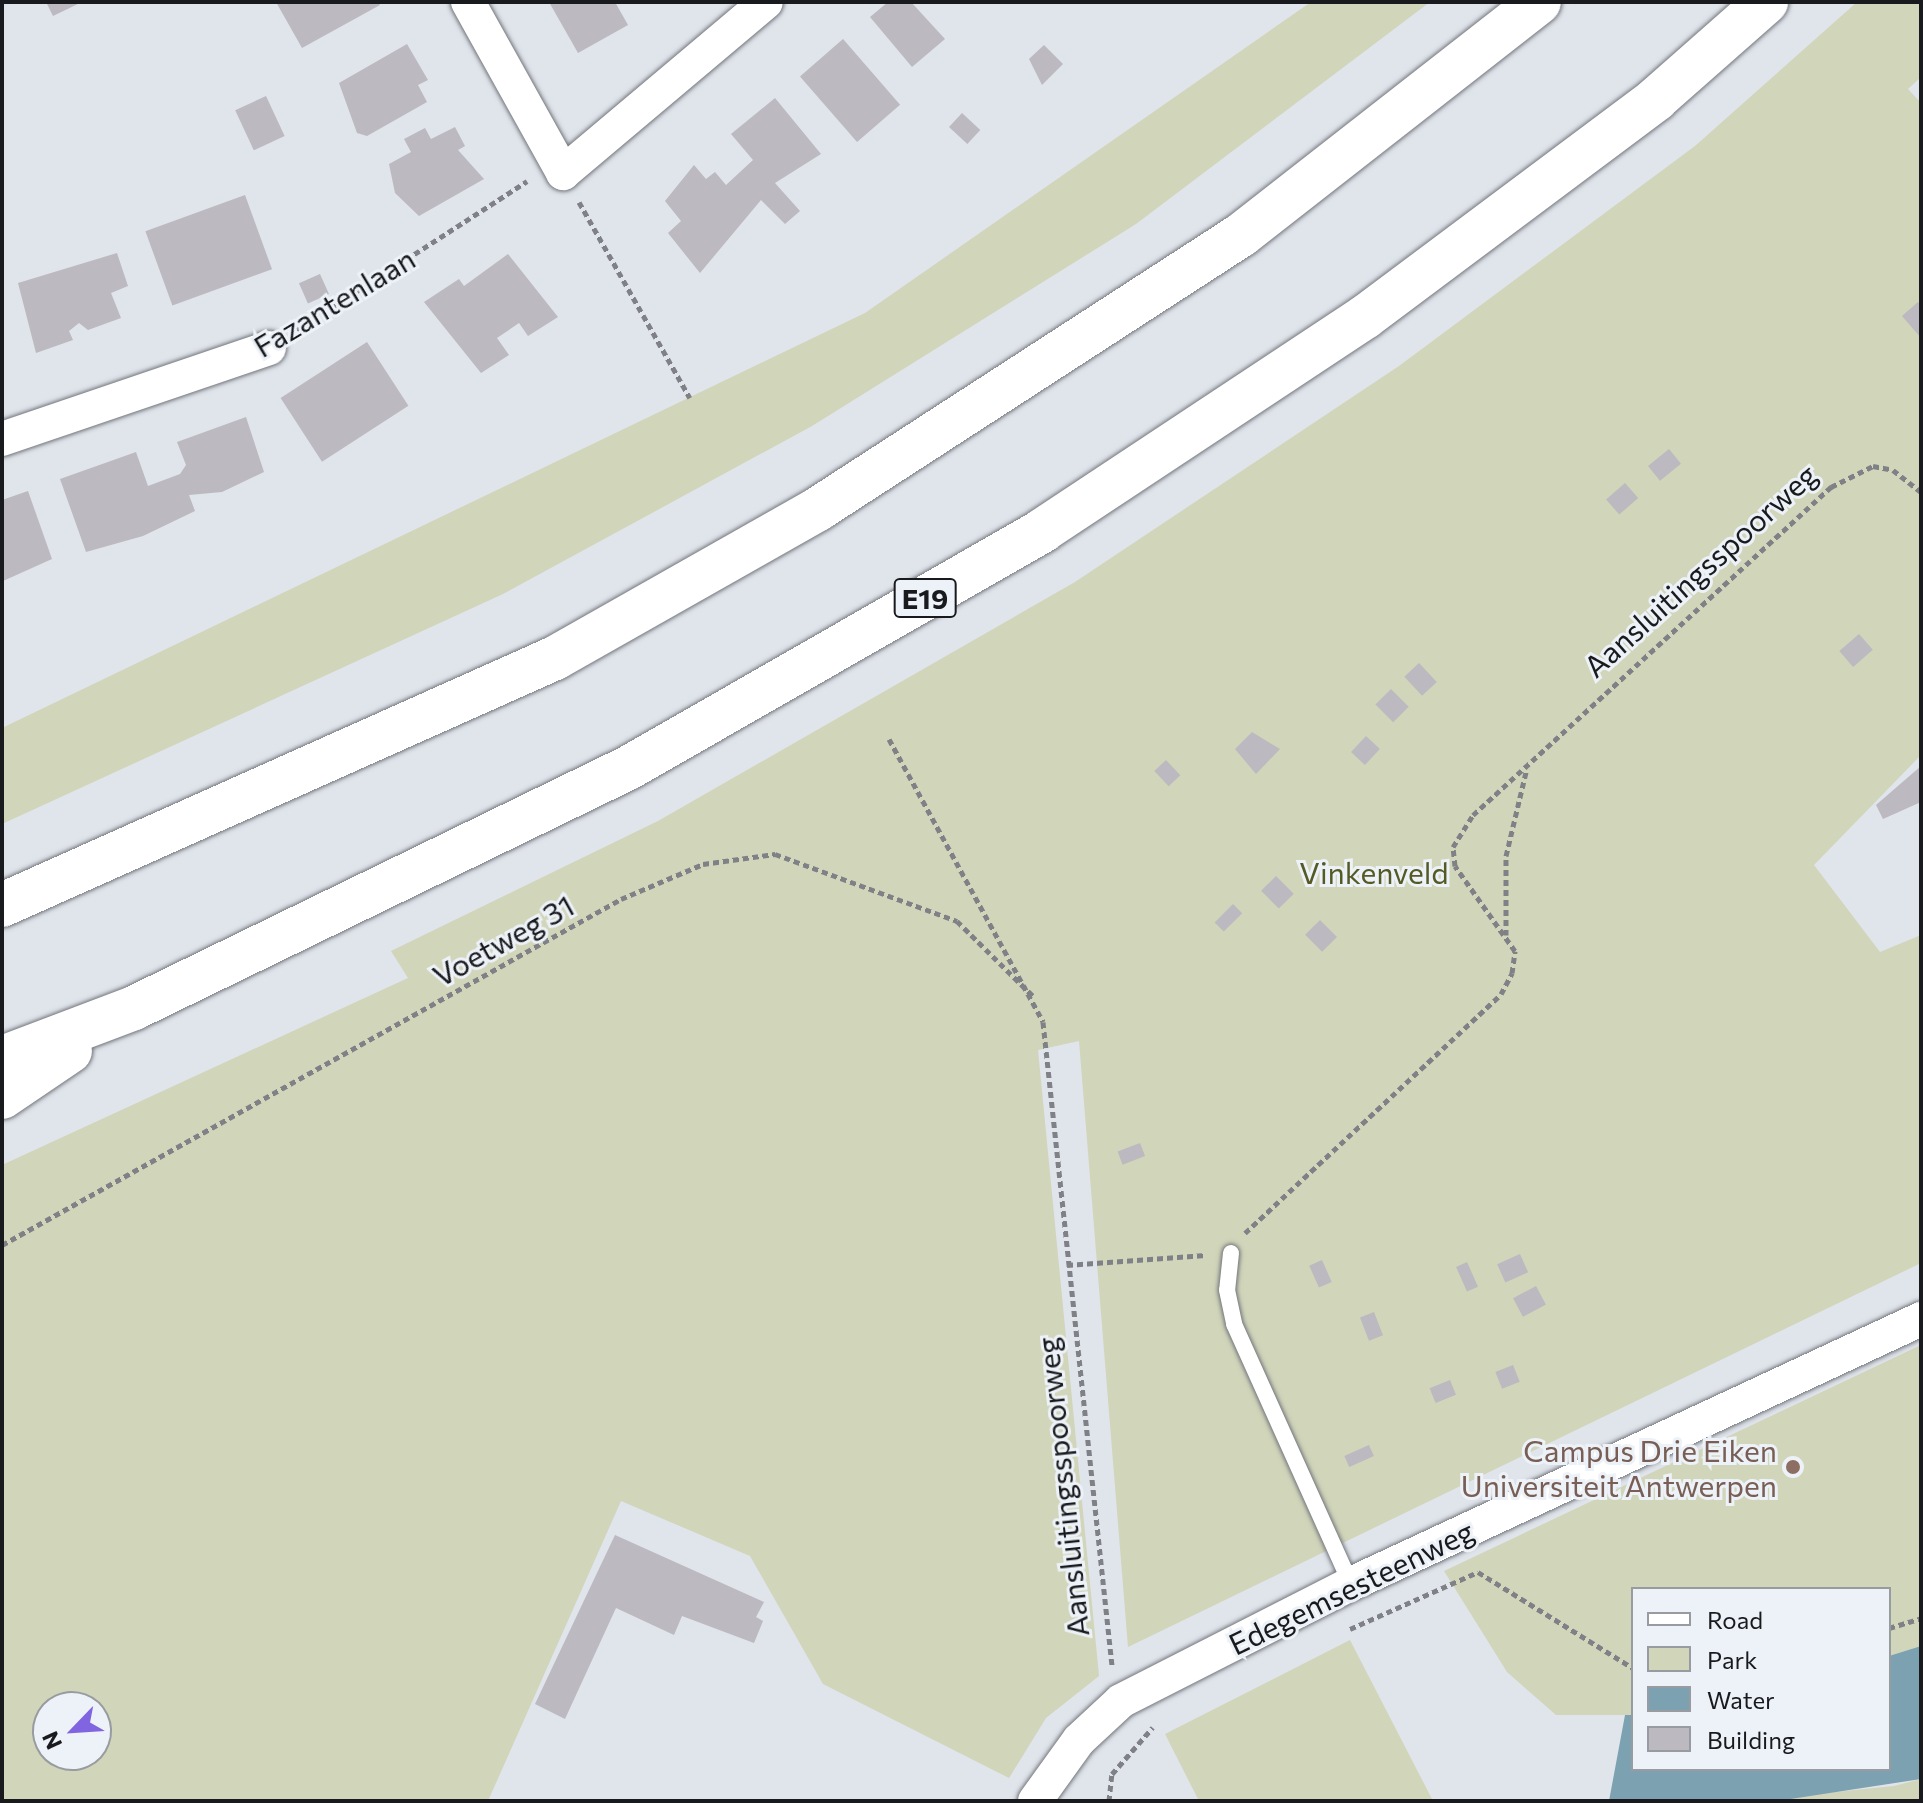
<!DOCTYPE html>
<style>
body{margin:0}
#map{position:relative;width:1923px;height:1803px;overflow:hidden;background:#e0e4eb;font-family:Commissioner,sans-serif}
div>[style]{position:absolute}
.green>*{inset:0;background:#d1d5ba}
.water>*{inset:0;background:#7ca1b0}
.building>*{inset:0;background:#bcb9c0;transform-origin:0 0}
.path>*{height:5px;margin-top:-2.5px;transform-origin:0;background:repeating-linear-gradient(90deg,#7f8186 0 6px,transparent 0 10px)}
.roads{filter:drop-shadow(0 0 2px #72767c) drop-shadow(0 0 2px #72767c)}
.service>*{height:16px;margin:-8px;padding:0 8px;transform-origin:8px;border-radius:8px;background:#fff}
.minor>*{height:34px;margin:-17px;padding:0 17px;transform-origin:17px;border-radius:17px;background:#fff}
.motorway>*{height:44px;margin:-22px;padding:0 22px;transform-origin:22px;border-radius:22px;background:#fff}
.dots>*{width:22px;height:22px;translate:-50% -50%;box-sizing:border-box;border:4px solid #edf2f8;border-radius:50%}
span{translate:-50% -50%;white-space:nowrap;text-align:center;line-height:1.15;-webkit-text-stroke:6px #edf2f8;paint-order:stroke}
.shield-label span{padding:2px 6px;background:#edf2f8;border:2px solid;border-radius:6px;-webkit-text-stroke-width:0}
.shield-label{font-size:28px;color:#191a1d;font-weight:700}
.street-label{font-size:30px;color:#191a1d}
.park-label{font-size:30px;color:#555a25}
.education-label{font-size:30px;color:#785e54}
.right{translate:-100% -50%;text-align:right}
.frame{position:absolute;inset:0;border:4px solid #191a1d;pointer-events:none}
.legend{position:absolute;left:1631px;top:1587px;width:260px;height:184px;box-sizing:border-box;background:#edf2f8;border:2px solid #989ca0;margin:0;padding:10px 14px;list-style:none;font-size:24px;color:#191a1d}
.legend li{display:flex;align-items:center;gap:16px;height:40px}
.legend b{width:40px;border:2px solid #989ca0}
.north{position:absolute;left:32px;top:1691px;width:80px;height:80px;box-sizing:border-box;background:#edf2f8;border:2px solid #989ca0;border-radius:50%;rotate:245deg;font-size:22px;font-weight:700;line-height:32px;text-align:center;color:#191a1d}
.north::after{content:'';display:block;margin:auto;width:28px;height:36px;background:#8164df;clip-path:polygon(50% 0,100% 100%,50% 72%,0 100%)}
</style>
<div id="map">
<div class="green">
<i style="clip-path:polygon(1311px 2px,1430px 2px,1136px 224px,812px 426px,503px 594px,2px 824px,2px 728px,865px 313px)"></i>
<i style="clip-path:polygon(evenodd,1857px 2px,1921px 2px,1921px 77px,1908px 89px,1921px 103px,1921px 755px,1814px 865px,1880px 952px,1921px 935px,1921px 1263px,1128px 1647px,1079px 1041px,1038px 1050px,1099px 1676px,1046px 1718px,1009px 1778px,823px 1684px,750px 1556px,621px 1501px,488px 1801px,2px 1801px,2px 1165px,408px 978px,391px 951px,658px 821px,1075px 582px,1399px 366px,1695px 146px,1857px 2px,48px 1707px,96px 1707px,96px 1755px,48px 1755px,48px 1707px)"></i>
<i style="clip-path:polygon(1921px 1345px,1921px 1646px,1889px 1656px,1889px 1589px,1633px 1589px,1633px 1715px,1556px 1715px,1507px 1672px,1444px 1571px)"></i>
<i style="clip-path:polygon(1350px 1640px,1433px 1801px,1199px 1801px,1165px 1734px)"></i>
<i style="clip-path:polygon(1921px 1779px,1921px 1801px,1745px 1801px,1894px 1786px)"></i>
</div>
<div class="water">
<i style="clip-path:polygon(1921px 1646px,1921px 1779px,1784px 1800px,1609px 1801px,1625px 1715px,1633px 1715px,1633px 1769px,1889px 1769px,1889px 1656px)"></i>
</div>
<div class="building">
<i style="clip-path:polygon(46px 2px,82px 2px,53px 16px)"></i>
<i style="clip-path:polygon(276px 2px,378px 2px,380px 5px,302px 48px)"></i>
<i style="clip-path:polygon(549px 2px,615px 2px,628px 25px,578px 53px)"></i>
<i style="clip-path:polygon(888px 2px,911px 2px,945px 39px,912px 67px,870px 17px)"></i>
<i style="left:843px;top:39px;width:87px;height:57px;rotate:49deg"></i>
<i style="clip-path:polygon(407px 44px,428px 80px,418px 85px,427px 102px,367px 136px,357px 133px,339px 83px)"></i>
<i style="clip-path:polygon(1044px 45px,1063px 64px,1042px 85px,1029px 59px)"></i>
<i style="left:266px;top:96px;width:44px;height:34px;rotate:65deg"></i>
<i style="clip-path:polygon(775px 98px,821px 154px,775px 183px,800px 211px,785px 224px,761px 200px,700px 273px,668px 233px,681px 221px,665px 201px,694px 165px,706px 179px,715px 172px,726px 185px,753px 160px,731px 134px)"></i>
<i style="left:962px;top:113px;width:25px;height:19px;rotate:43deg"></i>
<i style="clip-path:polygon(455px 127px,465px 146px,458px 150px,484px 179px,419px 216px,395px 193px,389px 164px,411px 152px,404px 139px,425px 128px,431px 139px)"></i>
<i style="left:245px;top:195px;width:79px;height:106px;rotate:70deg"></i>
<i style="clip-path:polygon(117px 253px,128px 286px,111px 293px,121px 318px,88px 330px,79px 323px,69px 331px,73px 340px,36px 353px,18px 283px)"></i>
<i style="clip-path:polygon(508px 254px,558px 317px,528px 336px,519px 323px,497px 338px,509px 355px,481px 373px,424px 302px,459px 279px,464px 286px)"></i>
<i style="left:320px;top:274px;width:22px;height:23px;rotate:66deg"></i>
<i style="clip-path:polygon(1918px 302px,1921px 305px,1921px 338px,1902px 316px)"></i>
<i style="left:367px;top:342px;width:76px;height:103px;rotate:57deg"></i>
<i style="clip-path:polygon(246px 417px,264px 472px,222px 492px,189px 495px,195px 511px,143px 536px,86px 552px,60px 479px,136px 452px,148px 486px,180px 474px,186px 465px,177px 442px)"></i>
<i style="left:1669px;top:449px;width:19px;height:27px;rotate:51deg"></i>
<i style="left:1625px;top:483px;width:20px;height:25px;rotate:49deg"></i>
<i style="clip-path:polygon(28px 491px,52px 559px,3px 581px,2px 500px)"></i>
<i style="left:1859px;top:634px;width:21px;height:26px;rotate:49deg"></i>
<i style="left:1419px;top:663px;width:26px;height:20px;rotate:47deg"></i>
<i style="left:1391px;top:689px;width:25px;height:22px;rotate:45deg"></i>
<i style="clip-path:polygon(1252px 732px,1280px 749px,1256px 774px,1235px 749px)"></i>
<i style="left:1366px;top:736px;width:19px;height:22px;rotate:43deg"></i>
<i style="left:1166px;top:760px;width:21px;height:16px;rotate:47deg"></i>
<i style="clip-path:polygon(1921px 766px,1921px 802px,1883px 819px,1876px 805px)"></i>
<i style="left:1276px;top:876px;width:25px;height:21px;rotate:45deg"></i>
<i style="left:1233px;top:904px;width:13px;height:26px;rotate:45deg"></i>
<i style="left:1320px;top:920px;width:24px;height:21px;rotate:45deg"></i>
<i style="left:1140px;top:1143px;width:14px;height:24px;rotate:69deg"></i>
<i style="left:1520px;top:1254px;width:20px;height:25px;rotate:66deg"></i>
<i style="left:1322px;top:1260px;width:24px;height:14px;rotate:66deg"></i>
<i style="left:1467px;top:1262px;width:27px;height:12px;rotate:66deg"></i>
<i style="left:1536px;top:1286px;width:21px;height:26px;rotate:62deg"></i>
<i style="left:1374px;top:1312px;width:25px;height:15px;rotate:69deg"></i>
<i style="left:1513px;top:1365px;width:18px;height:19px;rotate:68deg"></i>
<i style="left:1450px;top:1380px;width:16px;height:22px;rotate:68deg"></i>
<i style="left:1369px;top:1445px;width:12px;height:27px;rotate:66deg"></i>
<i style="clip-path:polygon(615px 1535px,764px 1602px,756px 1617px,763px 1621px,754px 1643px,682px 1616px,674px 1635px,616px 1608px,565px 1719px,535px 1704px)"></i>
</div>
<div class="path">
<i style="left:579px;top:202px;width:225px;rotate:60.5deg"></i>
<i style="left:297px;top:330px;width:274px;rotate:-32.9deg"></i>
<i style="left:889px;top:739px;width:322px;rotate:61.4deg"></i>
<i style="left:1043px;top:1022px;width:648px;rotate:83.88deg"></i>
<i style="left:1506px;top:935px;width:79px;rotate:-90deg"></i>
<i style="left:1506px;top:856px;width:90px;rotate:-76.6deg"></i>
<i style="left:1245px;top:1233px;width:350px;rotate:-43deg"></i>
<i style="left:1501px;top:994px;width:24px;rotate:-62deg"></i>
<i style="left:1512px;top:973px;width:22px;rotate:-82deg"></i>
<i style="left:1515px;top:951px;width:104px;rotate:-125.2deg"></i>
<i style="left:1455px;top:866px;width:19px;rotate:-96deg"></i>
<i style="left:1453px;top:847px;width:38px;rotate:-58deg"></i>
<i style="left:1473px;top:815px;width:486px;rotate:-42.5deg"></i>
<i style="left:1831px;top:487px;width:47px;rotate:-26.6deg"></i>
<i style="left:1873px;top:466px;width:20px;rotate:11deg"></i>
<i style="left:1893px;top:470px;width:36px;rotate:38deg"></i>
<i style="left:2px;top:1245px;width:709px;rotate:-29.2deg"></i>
<i style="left:621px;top:899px;width:89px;rotate:-23.1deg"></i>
<i style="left:703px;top:864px;width:73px;rotate:-7.9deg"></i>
<i style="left:775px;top:854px;width:194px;rotate:20.2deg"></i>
<i style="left:957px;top:921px;width:107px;rotate:44.6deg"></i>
<i style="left:1067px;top:1265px;width:139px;rotate:-4.1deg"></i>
<i style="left:1889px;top:1628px;width:34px;rotate:-17deg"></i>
<i style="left:1350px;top:1629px;width:140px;rotate:-24deg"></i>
<i style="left:1478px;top:1572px;width:182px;rotate:31.8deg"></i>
<i style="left:1109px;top:1801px;width:27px;rotate:-84deg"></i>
<i style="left:1112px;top:1774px;width:62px;rotate:-48.9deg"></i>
</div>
<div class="roads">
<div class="service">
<i style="left:1231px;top:1253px;width:37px;rotate:96deg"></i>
<i style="left:1227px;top:1290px;width:35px;rotate:78deg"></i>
<i style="left:1234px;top:1324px;width:285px;rotate:65.8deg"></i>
</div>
<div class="minor">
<i style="left:468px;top:2px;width:196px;rotate:60.9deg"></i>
<i style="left:563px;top:173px;width:265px;rotate:-40.1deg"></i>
<i style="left:2px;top:439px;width:282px;rotate:-18.8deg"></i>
<i style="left:1035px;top:1801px;width:75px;rotate:-54.2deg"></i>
<i style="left:1079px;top:1740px;width:57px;rotate:-42.9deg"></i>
<i style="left:1121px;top:1701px;width:258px;rotate:-27deg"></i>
<i style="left:1351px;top:1584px;width:629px;rotate:-24.93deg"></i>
</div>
<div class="motorway">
<i style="left:2px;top:905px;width:606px;rotate:-24.07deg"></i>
<i style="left:555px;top:658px;width:302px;rotate:-29.5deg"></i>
<i style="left:818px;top:509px;width:504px;rotate:-32.93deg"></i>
<i style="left:1241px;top:235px;width:378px;rotate:-38deg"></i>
<i style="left:2px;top:1058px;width:141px;rotate:-20.7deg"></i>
<i style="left:134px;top:1008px;width:551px;rotate:-25.91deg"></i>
<i style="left:630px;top:767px;width:476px;rotate:-29.8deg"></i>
<i style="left:1043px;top:530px;width:386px;rotate:-33.5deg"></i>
<i style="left:1365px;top:317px;width:364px;rotate:-36.8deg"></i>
<i style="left:1656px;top:99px;width:147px;rotate:-41.4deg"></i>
<i style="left:2px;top:1097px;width:82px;rotate:-34.1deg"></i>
</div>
</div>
<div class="dots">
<i style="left:1793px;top:1467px;background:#8d6e63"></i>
</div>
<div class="shield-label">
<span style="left:925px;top:598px">E19</span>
</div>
<div class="street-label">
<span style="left:334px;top:302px;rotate:-31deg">Fazantenlaan</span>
<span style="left:1700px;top:570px;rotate:-42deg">Aansluitingsspoorweg</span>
<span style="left:503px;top:940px;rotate:-29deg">Voetweg 31</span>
<span style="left:1062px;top:1487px;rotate:-96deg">Aansluitingsspoorweg</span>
<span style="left:1351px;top:1587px;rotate:-26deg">Edegemsesteenweg</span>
</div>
<div class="park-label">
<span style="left:1374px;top:872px">Vinkenveld</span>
</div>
<div class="education-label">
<span class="right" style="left:1777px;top:1467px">Campus Drie Eiken<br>Universiteit Antwerpen</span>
</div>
<div class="frame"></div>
<ul class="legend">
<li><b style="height:10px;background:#fff"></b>Road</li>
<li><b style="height:22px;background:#d1d5ba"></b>Park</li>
<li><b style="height:22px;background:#7ca1b0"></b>Water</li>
<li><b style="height:22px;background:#bcb9c0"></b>Building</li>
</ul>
<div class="north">N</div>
</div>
